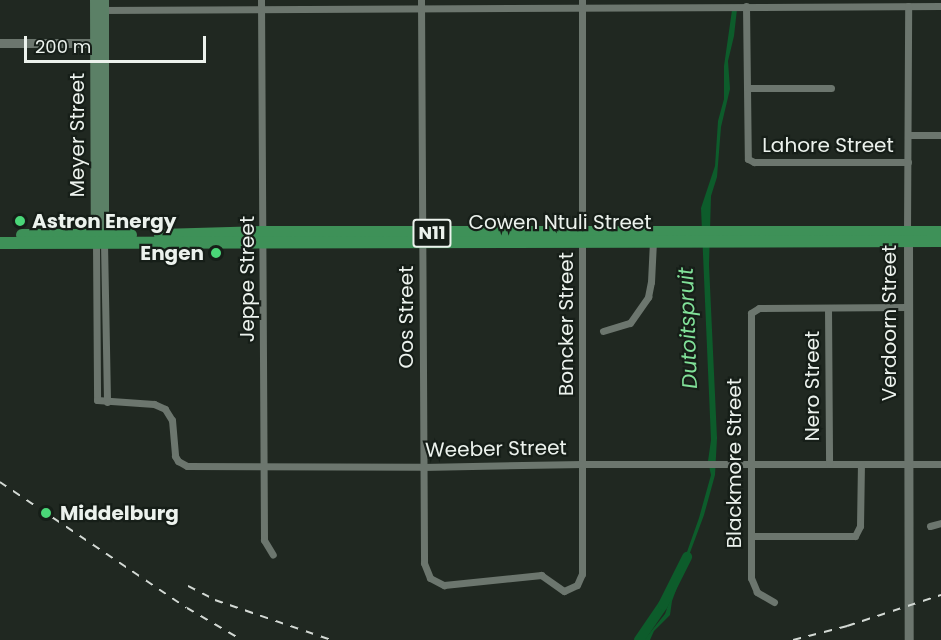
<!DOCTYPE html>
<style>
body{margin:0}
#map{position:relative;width:941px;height:640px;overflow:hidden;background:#202821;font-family:Poppins,sans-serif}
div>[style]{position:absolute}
.water>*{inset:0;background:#0d5c2b}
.river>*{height:10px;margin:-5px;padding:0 5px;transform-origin:5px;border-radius:5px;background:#0d5c2b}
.minor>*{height:7px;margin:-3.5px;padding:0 3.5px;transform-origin:3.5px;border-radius:3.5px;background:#6c766e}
.tertiary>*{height:9px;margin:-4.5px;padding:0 4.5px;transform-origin:4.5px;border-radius:4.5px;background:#6c766e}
.secondary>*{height:10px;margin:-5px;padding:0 5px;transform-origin:5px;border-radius:5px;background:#5b8066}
.trunk>*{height:12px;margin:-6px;padding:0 6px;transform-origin:6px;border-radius:6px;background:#3e9158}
.rail>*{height:1.5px;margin-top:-0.75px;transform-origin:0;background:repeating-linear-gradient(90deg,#d3d9d4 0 8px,transparent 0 16px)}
.dots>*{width:16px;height:16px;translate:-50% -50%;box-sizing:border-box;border:3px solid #161e18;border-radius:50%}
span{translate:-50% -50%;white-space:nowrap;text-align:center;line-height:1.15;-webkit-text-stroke:4.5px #161e18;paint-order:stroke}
.shield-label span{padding:2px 4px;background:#161e18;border:2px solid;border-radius:4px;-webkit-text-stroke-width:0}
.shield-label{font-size:18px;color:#ecf2ed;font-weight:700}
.street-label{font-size:20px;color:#ecf2ed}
.poi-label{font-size:20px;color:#ecf2ed;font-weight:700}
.left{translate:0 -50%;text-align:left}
.right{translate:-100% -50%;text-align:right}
.water-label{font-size:21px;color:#81e199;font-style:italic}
.scale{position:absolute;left:24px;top:36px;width:182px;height:27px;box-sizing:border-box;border:3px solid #ecf2ed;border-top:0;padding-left:8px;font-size:18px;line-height:21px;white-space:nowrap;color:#ecf2ed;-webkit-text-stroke:4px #161e18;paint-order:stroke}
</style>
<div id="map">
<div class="water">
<i style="clip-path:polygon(737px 9px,734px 36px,728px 61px,730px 89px,721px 127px,717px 177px,711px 196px,709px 265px,717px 438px,715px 475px,704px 515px,672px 601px,670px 615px,654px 631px,650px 640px,644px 640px,665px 614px,699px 518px,711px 475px,708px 461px,711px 440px,701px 208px,715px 166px,718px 121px,724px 99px,724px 66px,732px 10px)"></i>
</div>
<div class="river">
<i style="left:639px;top:640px;width:42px;rotate:-55.6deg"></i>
<i style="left:663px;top:605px;width:54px;rotate:-63.4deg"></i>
</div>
<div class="minor">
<i style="left:261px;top:0;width:540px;rotate:89.68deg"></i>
<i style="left:264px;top:540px;width:17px;rotate:59deg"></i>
<i style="left:421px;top:0;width:563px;rotate:89.69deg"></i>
<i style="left:424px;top:563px;width:16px;rotate:68deg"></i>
<i style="left:430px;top:578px;width:16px;rotate:27deg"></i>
<i style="left:444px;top:585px;width:98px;rotate:-5.9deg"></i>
<i style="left:541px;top:575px;width:28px;rotate:35deg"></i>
<i style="left:564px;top:591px;width:14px;rotate:-25deg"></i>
<i style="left:577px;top:585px;width:12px;rotate:-66deg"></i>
<i style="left:582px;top:574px;width:574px;rotate:-90deg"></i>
<i style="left:746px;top:6px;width:153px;rotate:89.3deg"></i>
<i style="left:748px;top:159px;width:7px;rotate:27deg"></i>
<i style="left:754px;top:162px;width:154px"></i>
<i style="left:101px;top:10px;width:840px;rotate:-0.27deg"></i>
<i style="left:747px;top:88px;width:84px"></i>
<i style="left:909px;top:135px;width:32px"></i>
<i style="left:907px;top:233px;width:227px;rotate:-89.7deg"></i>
<i style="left:96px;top:243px;width:157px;rotate:89.6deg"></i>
<i style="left:97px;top:400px;width:57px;rotate:4deg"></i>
<i style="left:154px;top:404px;width:12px;rotate:24deg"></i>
<i style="left:165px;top:409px;width:13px;rotate:58deg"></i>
<i style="left:172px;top:420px;width:36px;rotate:85deg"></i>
<i style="left:175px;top:456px;width:6px;rotate:59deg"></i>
<i style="left:178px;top:461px;width:10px;rotate:29deg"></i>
<i style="left:187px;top:466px;width:235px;rotate:0.2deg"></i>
<i style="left:422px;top:467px;width:160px;rotate:-1.1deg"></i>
<i style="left:582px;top:464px;width:359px"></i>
<i style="left:104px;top:243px;width:159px;rotate:88.9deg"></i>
<i style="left:828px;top:308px;width:156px;rotate:89.6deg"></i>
<i style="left:603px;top:331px;width:28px;rotate:-17deg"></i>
<i style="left:630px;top:323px;width:32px;rotate:-55deg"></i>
<i style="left:648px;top:297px;width:15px;rotate:-79deg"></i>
<i style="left:651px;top:282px;width:41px;rotate:-87.2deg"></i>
<i style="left:930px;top:526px;width:11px;rotate:-15deg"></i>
<i style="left:751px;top:536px;width:104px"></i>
<i style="left:855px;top:536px;width:11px;rotate:-63deg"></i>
<i style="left:860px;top:526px;width:62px;rotate:-89.1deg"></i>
<i style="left:774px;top:602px;width:20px;rotate:-150deg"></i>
<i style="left:757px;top:592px;width:15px;rotate:-113deg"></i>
<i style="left:751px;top:578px;width:265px;rotate:-90deg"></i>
<i style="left:751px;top:313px;width:9px;rotate:-32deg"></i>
<i style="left:759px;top:308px;width:149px;rotate:-0.4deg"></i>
</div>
<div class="tertiary">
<i style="left:0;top:43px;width:101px"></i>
<i style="left:908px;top:235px;width:405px;rotate:89.9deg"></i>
</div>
<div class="secondary">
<i style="left:95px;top:0;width:243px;rotate:89.8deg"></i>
<i style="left:104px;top:243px;width:243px;rotate:-90deg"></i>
</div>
<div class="trunk">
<i style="left:22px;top:235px;width:109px"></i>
<i style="left:160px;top:235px;width:104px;rotate:-1.7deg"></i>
<i style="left:264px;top:232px;width:677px"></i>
<i style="left:0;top:243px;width:941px;rotate:-0.12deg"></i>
</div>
<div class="rail">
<i style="left:0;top:482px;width:225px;rotate:34deg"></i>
<i style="left:187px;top:608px;width:64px;rotate:30.2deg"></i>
<i style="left:188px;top:586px;width:30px;rotate:27deg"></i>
<i style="left:215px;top:600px;width:123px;rotate:19deg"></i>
<i style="left:793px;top:640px;width:56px;rotate:-14.5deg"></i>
<i style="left:847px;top:626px;width:99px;rotate:-18.3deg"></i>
</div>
<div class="dots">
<i style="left:20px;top:221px;background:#4ad778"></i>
<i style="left:216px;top:253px;background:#4ad778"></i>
<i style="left:46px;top:513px;background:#4ad778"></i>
</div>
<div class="shield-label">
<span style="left:432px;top:233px">N11</span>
</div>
<div class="street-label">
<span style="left:77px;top:135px;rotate:-90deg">Meyer Street</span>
<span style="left:828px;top:145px">Lahore Street</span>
<span style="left:560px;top:222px">Cowen Ntuli Street</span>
<span style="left:247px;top:279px;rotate:-90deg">Jeppe Street</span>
<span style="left:406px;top:317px;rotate:-90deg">Oos Street</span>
<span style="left:889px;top:323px;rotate:-90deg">Verdoorn Street</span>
<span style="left:566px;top:324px;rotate:-90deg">Boncker Street</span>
<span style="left:812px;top:386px;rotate:-90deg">Nero Street</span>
<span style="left:496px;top:449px;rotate:-1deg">Weeber Street</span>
<span style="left:734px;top:463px;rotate:-90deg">Blackmore Street</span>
</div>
<div class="poi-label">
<span class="left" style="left:32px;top:221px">Astron Energy</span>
<span class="right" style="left:204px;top:253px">Engen</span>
<span class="left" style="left:60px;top:513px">Middelburg</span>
</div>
<div class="water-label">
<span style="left:688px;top:328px;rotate:-92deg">Dutoitspruit</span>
</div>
<div class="scale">200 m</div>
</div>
